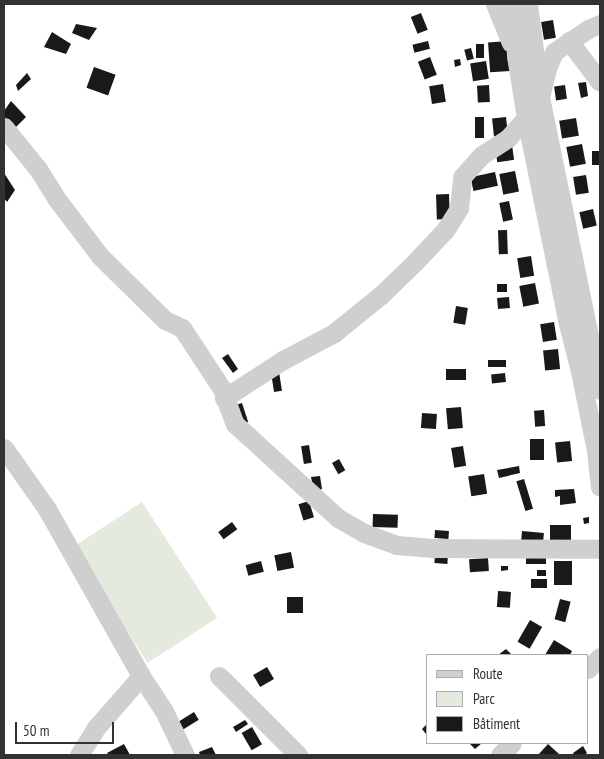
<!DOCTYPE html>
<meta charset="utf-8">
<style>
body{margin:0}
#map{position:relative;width:604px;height:759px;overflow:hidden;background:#fff;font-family:"PT Sans Narrow",sans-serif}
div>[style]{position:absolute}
.green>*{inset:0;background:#e5eade;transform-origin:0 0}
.building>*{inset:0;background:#191919;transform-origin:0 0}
.minor>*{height:19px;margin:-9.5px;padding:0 9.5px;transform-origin:9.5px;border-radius:9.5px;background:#cfcfcf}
span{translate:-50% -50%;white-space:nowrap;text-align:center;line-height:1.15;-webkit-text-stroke:5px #fff;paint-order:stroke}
.frame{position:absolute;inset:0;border:5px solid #323232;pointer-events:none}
.legend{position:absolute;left:426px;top:654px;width:162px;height:90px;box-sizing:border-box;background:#fff;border:1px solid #adadad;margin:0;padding:6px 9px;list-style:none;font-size:15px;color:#323232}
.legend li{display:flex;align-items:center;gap:10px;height:25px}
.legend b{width:25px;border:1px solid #adadad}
.scale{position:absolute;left:15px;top:722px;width:99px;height:22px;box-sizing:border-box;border:2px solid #323232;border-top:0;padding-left:6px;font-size:15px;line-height:18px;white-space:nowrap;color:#323232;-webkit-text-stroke:4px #fff;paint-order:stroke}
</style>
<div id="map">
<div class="green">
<i style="left:142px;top:502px;width:138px;height:83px;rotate:57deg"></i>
</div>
<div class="building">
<i style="left:421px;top:13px;width:18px;height:11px;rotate:68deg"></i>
<i style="left:553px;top:20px;width:18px;height:12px;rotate:81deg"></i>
<i style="clip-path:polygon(76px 24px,97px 28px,89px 40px,72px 33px)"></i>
<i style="clip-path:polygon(52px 32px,71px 44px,66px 54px,44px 47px)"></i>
<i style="left:428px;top:41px;width:8px;height:16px;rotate:76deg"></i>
<i style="left:508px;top:41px;width:30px;height:20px;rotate:86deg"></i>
<i style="left:476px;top:44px;width:8px;height:14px"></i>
<i style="left:471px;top:48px;width:11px;height:7px;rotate:75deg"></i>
<i style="left:430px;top:57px;width:19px;height:13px;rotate:69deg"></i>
<i style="clip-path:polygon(460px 59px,461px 65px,455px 67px,454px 60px)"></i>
<i style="left:486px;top:61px;width:18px;height:16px;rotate:81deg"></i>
<i style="left:94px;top:67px;width:23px;height:22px;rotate:20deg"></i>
<i style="clip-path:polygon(27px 73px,31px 79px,18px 91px,16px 85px)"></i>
<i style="clip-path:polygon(586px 82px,588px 96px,581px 98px,578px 83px)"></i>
<i style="left:443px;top:84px;width:18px;height:14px;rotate:81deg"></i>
<i style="left:489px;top:85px;width:17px;height:12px;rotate:87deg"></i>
<i style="left:565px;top:85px;width:14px;height:11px;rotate:82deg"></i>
<i style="clip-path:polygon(11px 101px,26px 117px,14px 129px,4px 118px,4px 111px)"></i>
<i style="left:475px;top:117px;width:9px;height:21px"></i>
<i style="left:506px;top:117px;width:18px;height:14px;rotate:84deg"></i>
<i style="left:576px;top:118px;width:18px;height:17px;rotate:81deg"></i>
<i style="left:582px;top:144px;width:20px;height:16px;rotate:79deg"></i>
<i style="left:512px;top:145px;width:15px;height:17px;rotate:82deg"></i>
<i style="left:592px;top:151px;width:8px;height:14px"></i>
<i style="left:515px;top:171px;width:21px;height:16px;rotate:79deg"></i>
<i style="left:495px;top:172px;width:14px;height:25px;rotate:78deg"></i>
<i style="clip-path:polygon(4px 173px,15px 190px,7px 202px,4px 198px)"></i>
<i style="left:586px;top:175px;width:18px;height:13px;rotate:81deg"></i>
<i style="left:449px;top:194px;width:25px;height:13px;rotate:88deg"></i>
<i style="left:509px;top:201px;width:19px;height:10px;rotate:78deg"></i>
<i style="left:593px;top:209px;width:17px;height:14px;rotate:77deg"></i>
<i style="left:507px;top:230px;width:24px;height:9px;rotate:88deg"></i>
<i style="left:531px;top:256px;width:20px;height:14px;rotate:81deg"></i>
<i style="left:535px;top:283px;width:21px;height:16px;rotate:79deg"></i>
<i style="left:497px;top:284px;width:10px;height:8px"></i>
<i style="left:509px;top:297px;width:11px;height:12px;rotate:85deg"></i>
<i style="left:456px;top:306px;width:12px;height:17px;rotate:9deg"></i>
<i style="left:554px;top:322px;width:18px;height:14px;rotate:81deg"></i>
<i style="left:558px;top:349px;width:20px;height:15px;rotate:84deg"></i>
<i style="clip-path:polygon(228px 354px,238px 369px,233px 373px,222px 358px)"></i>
<i style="left:488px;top:360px;width:18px;height:7px"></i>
<i style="left:446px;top:369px;width:20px;height:11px"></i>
<i style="left:279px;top:372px;width:19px;height:8px;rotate:81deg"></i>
<i style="left:505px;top:373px;width:9px;height:14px;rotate:84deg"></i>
<i style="left:242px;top:403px;width:20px;height:9px;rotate:72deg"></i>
<i style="left:461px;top:407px;width:21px;height:15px;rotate:85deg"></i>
<i style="left:544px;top:410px;width:16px;height:10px;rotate:86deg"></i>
<i style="left:422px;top:413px;width:15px;height:15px;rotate:4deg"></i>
<i style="left:530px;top:439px;width:14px;height:21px"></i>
<i style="left:570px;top:441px;width:20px;height:15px;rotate:84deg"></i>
<i style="left:309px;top:445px;width:18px;height:8px;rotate:81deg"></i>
<i style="left:463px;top:446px;width:20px;height:12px;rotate:81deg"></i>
<i style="left:339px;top:459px;width:13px;height:8px;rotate:61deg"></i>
<i style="clip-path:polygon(519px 466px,520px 473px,499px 478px,497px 470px)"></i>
<i style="left:484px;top:474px;width:20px;height:16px;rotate:81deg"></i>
<i style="clip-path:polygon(320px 476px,322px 489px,314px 491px,311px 477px)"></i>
<i style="left:524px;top:479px;width:31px;height:8px;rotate:73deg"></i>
<i style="clip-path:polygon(574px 489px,576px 503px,560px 505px,560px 496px,555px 497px,555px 490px)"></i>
<i style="left:309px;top:501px;width:17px;height:11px;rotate:73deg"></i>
<i style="left:373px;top:514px;width:25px;height:13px;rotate:2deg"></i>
<i style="clip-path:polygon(589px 517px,589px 523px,584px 524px,583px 518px)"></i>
<i style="left:232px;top:522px;width:9px;height:17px;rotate:54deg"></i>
<i style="left:550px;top:525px;width:21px;height:20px"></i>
<i style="left:435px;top:530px;width:14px;height:8px;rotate:4deg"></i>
<i style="left:522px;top:531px;width:22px;height:10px;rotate:5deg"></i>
<i style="left:291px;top:552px;width:16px;height:17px;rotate:79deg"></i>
<i style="left:435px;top:554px;width:13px;height:9px;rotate:4deg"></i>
<i style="left:546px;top:556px;width:8px;height:20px;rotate:90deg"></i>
<i style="left:488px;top:558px;width:13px;height:19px;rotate:86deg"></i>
<i style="left:261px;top:561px;width:11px;height:16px;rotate:75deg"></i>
<i style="left:572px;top:561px;width:24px;height:18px;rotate:90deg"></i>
<i style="clip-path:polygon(501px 566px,508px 566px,508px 570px,501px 571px)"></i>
<i style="left:537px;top:570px;width:9px;height:6px"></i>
<i style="left:531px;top:579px;width:16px;height:9px"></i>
<i style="left:498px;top:591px;width:13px;height:16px;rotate:4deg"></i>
<i style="left:287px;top:597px;width:16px;height:16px"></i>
<i style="left:560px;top:599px;width:11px;height:21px;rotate:15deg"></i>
<i style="left:530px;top:620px;width:14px;height:25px;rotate:30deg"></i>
<i style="clip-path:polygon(554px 640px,572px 651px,570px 655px,545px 655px)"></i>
<i style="clip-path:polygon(506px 649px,512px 655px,498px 655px)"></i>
<i style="left:267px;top:667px;width:14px;height:16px;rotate:60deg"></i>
<i style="left:194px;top:712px;width:9px;height:18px;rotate:58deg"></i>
<i style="clip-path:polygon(245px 720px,248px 724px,236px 732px,233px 727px)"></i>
<i style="clip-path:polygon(426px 725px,428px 727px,426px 734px,422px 729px)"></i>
<i style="left:252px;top:727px;width:20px;height:12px;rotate:60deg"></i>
<i style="clip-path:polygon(469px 743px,482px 743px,475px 749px)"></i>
<i style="clip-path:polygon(124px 744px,130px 755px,109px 755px,107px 753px)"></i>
<i style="clip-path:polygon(548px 744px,559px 754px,538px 755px)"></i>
<i style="clip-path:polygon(583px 746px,587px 753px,584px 755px,574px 755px,573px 753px)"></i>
<i style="clip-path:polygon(212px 747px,216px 755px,200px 755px,199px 752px)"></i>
</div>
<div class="minor">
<i style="left:495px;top:4px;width:42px;rotate:67.7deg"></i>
<i style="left:514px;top:4px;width:52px;rotate:87.8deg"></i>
<i style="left:516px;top:56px;width:63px;rotate:80.8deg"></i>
<i style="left:526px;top:118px;width:206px;rotate:78.5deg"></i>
<i style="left:567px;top:320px;width:53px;rotate:75.7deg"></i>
<i style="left:580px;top:371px;width:81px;rotate:78.6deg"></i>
<i style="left:596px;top:450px;width:37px;rotate:84deg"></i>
<i style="left:528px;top:4px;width:94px;rotate:82.6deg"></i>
<i style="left:540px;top:97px;width:299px;rotate:78.4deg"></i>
<i style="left:569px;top:41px;width:51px;rotate:52.9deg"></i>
<i style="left:4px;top:127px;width:54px;rotate:51deg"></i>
<i style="left:38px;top:169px;width:34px;rotate:58deg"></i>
<i style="left:56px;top:198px;width:73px;rotate:52.8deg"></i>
<i style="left:100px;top:256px;width:91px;rotate:44.6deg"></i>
<i style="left:165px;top:320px;width:19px;rotate:25deg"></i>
<i style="left:182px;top:328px;width:73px;rotate:56.7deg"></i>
<i style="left:222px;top:389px;width:37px;rotate:70deg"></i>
<i style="left:235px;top:424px;width:139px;rotate:42.4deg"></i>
<i style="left:338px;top:518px;width:30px;rotate:30deg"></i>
<i style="left:364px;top:533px;width:35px;rotate:20deg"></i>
<i style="left:397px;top:545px;width:38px;rotate:5deg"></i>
<i style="left:435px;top:548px;width:165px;rotate:0.3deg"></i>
<i style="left:224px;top:398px;width:70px;rotate:-32.8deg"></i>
<i style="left:283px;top:360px;width:58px;rotate:-27.9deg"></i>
<i style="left:334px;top:333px;width:60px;rotate:-39deg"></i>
<i style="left:381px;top:295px;width:47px;rotate:-44.1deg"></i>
<i style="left:415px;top:262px;width:45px;rotate:-46.8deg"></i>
<i style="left:446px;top:229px;width:25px;rotate:-58deg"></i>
<i style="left:459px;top:208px;width:31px;rotate:-84deg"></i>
<i style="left:462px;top:177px;width:30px;rotate:-48deg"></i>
<i style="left:482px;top:155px;width:31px;rotate:-33deg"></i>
<i style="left:508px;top:138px;width:27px;rotate:-48deg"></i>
<i style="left:526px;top:118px;width:25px;rotate:-56deg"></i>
<i style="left:540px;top:97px;width:32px;rotate:-76deg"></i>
<i style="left:548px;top:66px;width:15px;rotate:-67deg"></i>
<i style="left:554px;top:52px;width:41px;rotate:-34.1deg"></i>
<i style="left:588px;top:29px;width:13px;rotate:-23deg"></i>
<i style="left:4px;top:448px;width:75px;rotate:54.8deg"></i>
<i style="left:47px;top:509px;width:192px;rotate:60.6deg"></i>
<i style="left:141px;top:676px;width:42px;rotate:56.7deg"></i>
<i style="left:164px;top:711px;width:49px;rotate:64.5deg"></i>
<i style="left:588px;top:669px;width:17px;rotate:-45deg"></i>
<i style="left:219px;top:676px;width:112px;rotate:45deg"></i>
<i style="left:79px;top:755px;width:31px;rotate:-58deg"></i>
<i style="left:95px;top:729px;width:70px;rotate:-49deg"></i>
<i style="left:500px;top:755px;width:17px;rotate:-45deg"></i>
</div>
<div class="frame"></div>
<ul class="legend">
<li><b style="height:6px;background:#cfcfcf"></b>Route</li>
<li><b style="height:14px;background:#e5eade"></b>Parc</li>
<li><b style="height:14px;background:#191919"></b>Bâtiment</li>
</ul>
<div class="scale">50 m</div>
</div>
